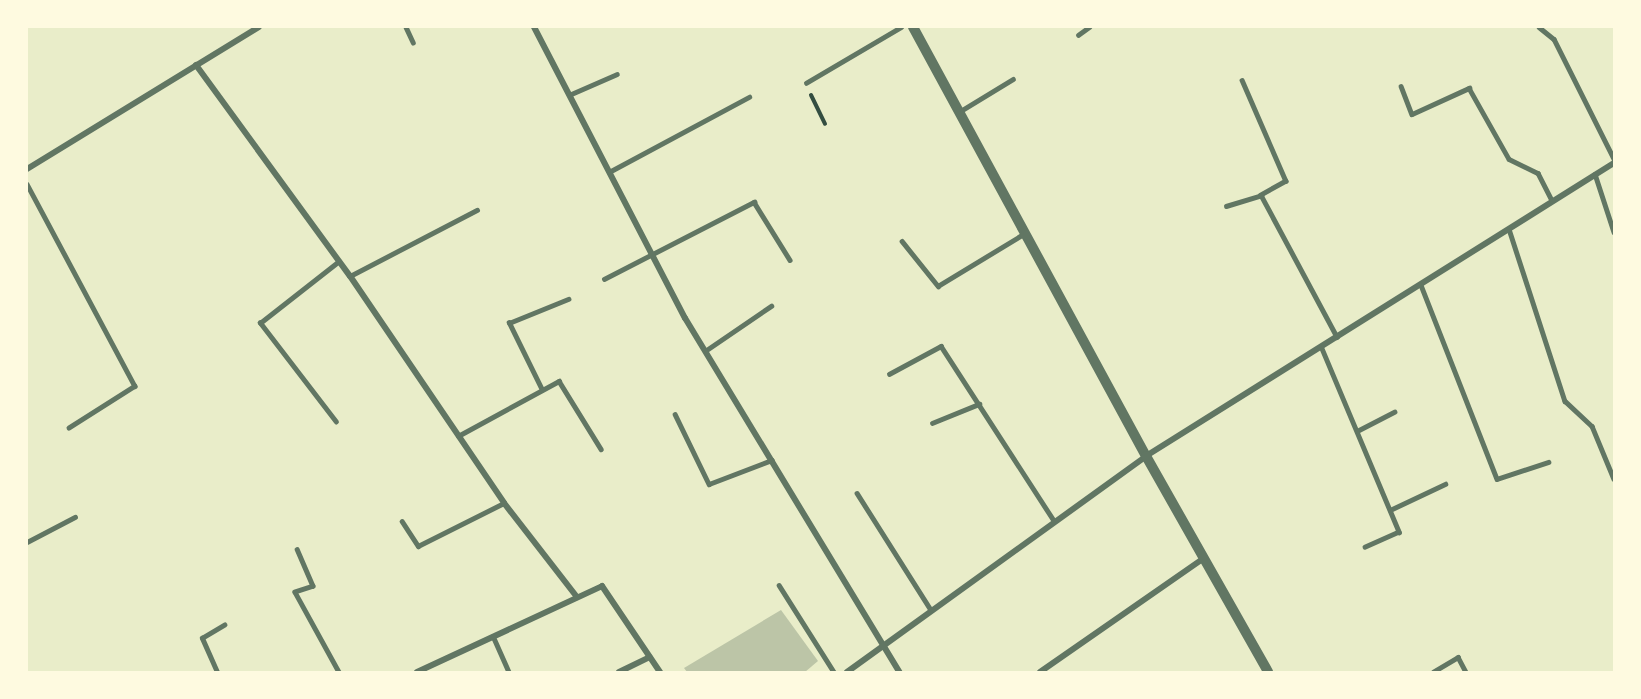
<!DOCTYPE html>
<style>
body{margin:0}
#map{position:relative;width:1641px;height:699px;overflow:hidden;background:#e9edc9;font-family:"Public Sans",sans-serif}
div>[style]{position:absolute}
.building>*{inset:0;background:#bcc5a7}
.path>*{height:4px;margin:-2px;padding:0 2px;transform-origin:2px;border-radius:2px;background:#344e41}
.service>*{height:4.5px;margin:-2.25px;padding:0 2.25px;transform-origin:2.25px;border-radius:2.25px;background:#617663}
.minor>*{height:6px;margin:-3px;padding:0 3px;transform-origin:3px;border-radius:3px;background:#617663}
.tertiary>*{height:10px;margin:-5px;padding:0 5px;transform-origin:5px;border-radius:5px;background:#617663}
span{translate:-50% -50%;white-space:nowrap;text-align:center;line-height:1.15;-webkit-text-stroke:6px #fefae0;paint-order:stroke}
.frame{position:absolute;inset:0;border:28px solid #fefae0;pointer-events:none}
</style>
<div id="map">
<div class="building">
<i style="clip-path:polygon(781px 610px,818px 661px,805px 672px,687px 672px,684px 668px)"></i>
</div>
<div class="path">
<i style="left:811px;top:95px;width:32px;rotate:64deg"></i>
</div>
<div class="service">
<i style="left:406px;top:27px;width:17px;rotate:65deg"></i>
<i style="left:1539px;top:27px;width:19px;rotate:39deg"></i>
<i style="left:1554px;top:39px;width:134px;rotate:63.4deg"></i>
<i style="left:1078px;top:35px;width:14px;rotate:-36deg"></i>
<i style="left:1242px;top:80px;width:110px;rotate:66.5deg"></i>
<i style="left:1286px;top:181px;width:29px;rotate:151deg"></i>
<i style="left:1261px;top:195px;width:161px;rotate:61.8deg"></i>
<i style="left:806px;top:83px;width:110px;rotate:-30.5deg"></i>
<i style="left:1401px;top:86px;width:30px;rotate:69deg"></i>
<i style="left:1412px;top:114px;width:63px;rotate:-24.5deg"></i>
<i style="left:1469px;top:88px;width:81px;rotate:60.6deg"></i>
<i style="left:1509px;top:159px;width:32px;rotate:26deg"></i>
<i style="left:1538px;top:173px;width:31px;rotate:63deg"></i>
<i style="left:569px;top:95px;width:52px;rotate:-23.6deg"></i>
<i style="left:959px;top:112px;width:63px;rotate:-31.4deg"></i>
<i style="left:609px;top:172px;width:159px;rotate:-28.2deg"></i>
<i style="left:1595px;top:174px;width:61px;rotate:71.9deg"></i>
<i style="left:27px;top:184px;width:229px;rotate:61.9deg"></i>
<i style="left:135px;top:386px;width:78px;rotate:147.5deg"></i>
<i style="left:1226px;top:206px;width:37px;rotate:-17deg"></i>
<i style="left:1509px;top:229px;width:181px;rotate:72deg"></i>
<i style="left:1565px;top:401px;width:37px;rotate:43deg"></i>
<i style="left:1592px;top:426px;width:57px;rotate:67.5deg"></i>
<i style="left:902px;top:241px;width:58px;rotate:51.3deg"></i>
<i style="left:938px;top:286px;width:102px;rotate:-31.3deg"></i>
<i style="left:350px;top:276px;width:143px;rotate:-27.5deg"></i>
<i style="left:604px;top:279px;width:169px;rotate:-27.2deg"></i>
<i style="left:754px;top:202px;width:68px;rotate:58.2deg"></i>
<i style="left:1421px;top:285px;width:208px;rotate:68.6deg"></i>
<i style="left:1497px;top:479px;width:54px;rotate:-18.4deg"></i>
<i style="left:1321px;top:346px;width:202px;rotate:67.2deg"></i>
<i style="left:1399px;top:532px;width:37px;rotate:156deg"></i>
<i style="left:705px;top:351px;width:80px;rotate:-34.3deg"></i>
<i style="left:889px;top:374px;width:59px;rotate:-28.3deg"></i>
<i style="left:941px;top:346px;width:208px;rotate:57.1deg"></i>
<i style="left:542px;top:390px;width:75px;rotate:-116.2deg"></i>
<i style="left:509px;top:323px;width:64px;rotate:-22.1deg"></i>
<i style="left:675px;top:414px;width:78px;rotate:64.1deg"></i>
<i style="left:709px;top:484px;width:67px;rotate:-20.9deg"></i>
<i style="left:336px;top:422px;width:125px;rotate:-127.5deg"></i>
<i style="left:260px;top:323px;width:100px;rotate:-38.1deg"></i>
<i style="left:932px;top:423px;width:51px;rotate:-22deg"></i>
<i style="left:1357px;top:431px;width:42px;rotate:-27.2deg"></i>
<i style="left:458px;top:436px;width:115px;rotate:-28.6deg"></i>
<i style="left:559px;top:381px;width:80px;rotate:58.3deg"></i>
<i style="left:857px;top:493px;width:138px;rotate:57.7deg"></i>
<i style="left:1390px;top:510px;width:61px;rotate:-25.3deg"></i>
<i style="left:402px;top:521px;width:30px;rotate:57deg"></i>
<i style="left:418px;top:546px;width:96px;rotate:-26.6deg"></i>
<i style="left:27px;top:542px;width:54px;rotate:-27.5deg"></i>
<i style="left:297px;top:549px;width:40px;rotate:66.6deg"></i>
<i style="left:313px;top:586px;width:19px;rotate:162deg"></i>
<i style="left:295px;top:592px;width:91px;rotate:61.2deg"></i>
<i style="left:779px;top:585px;width:103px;rotate:57.7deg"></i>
<i style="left:493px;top:636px;width:39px;rotate:66deg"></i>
<i style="left:217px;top:672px;width:37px;rotate:-114deg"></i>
<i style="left:202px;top:638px;width:26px;rotate:-31deg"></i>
<i style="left:1433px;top:672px;width:29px;rotate:-31deg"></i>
<i style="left:1458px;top:657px;width:17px;rotate:62deg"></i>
</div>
<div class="minor">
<i style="left:534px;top:27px;width:328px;rotate:62.6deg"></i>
<i style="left:685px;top:318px;width:414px;rotate:58.8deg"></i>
<i style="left:196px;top:65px;width:261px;rotate:53.9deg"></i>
<i style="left:350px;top:276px;width:274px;rotate:55.8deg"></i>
<i style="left:504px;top:503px;width:119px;rotate:52.2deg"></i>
<i style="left:27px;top:169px;width:272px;rotate:-31.5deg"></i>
<i style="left:417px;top:672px;width:204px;rotate:-24.9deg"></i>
<i style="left:602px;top:586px;width:104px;rotate:56deg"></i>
<i style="left:619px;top:672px;width:34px;rotate:-26deg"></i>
<i style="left:847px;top:672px;width:369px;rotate:-35.8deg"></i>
<i style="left:1146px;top:456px;width:552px;rotate:-32.05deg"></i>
<i style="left:1040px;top:672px;width:200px;rotate:-34.8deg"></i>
</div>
<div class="tertiary">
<i style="left:913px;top:27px;width:488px;rotate:61.5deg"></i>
<i style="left:1146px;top:456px;width:248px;rotate:60.5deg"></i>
</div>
<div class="frame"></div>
</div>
